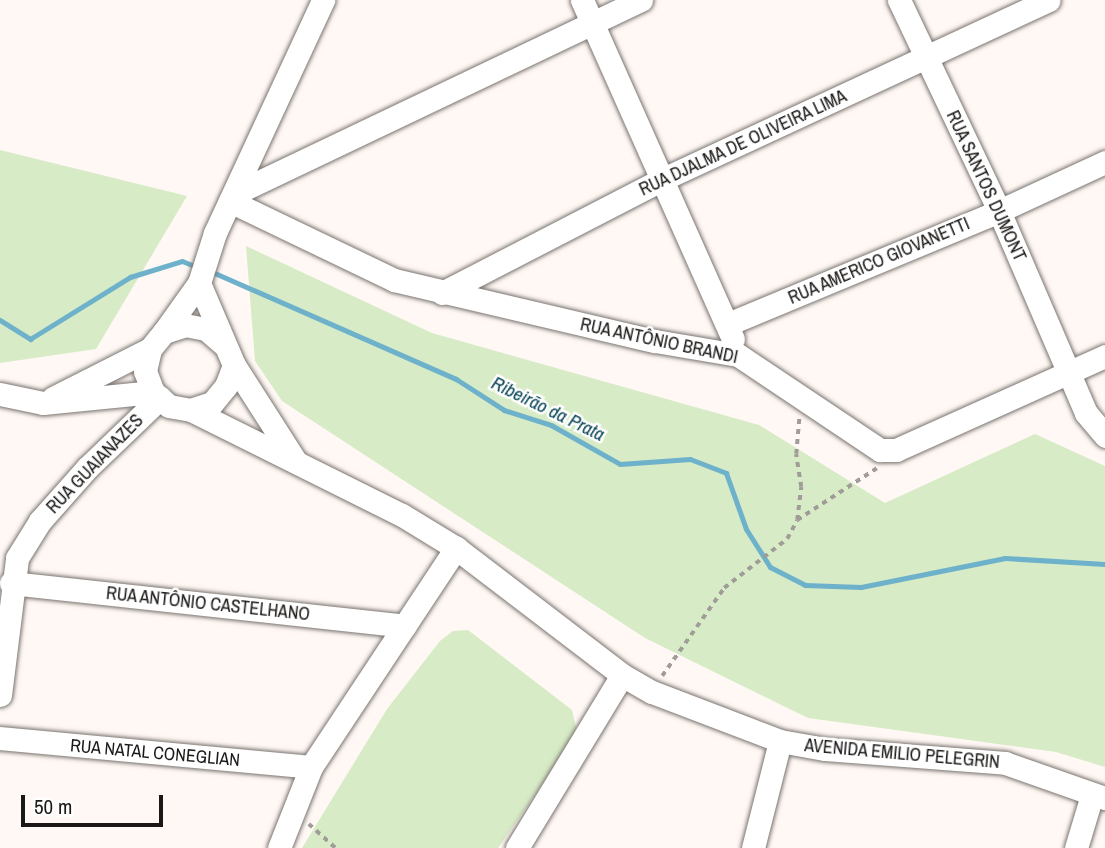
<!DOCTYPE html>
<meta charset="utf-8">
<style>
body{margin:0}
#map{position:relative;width:1105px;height:848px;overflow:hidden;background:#fff8f4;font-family:"Archivo Narrow",sans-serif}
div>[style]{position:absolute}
.green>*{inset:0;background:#d7ebc6}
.stream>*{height:5px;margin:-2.5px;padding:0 2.5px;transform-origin:2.5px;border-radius:2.5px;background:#6db1cb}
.path>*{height:3.5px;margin-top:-1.75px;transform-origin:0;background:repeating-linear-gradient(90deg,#a09c98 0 5px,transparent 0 10px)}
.roads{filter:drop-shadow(0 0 2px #7a7470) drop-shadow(0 0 2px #7a7470)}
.minor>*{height:23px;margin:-11.5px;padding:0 11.5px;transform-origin:11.5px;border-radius:11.5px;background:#fff}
span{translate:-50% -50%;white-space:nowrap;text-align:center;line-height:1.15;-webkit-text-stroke:5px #fff;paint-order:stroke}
.street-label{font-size:18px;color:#1b1917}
.water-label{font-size:19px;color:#084457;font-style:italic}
.scale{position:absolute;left:21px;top:795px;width:142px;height:32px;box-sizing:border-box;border:4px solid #1b1917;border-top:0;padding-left:9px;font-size:21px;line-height:24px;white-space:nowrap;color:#1b1917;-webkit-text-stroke:5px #fff;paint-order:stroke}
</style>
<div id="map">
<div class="green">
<i style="clip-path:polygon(0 150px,187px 196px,96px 349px,0 363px)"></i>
<i style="clip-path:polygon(246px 246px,432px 333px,759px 425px,885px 503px,1035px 434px,1105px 466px,1105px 767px,1056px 752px,808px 718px,645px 638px,282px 401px,255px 361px)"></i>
<i style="clip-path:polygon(468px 630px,572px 710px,576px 728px,569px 746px,498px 848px,302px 848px,387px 709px,440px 641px,453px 631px)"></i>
</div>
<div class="stream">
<i style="left:210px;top:271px;width:269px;rotate:23.7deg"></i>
<i style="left:456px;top:379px;width:57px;rotate:32.9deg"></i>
<i style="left:504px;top:410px;width:49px;rotate:17.7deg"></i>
<i style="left:551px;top:425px;width:79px;rotate:29.5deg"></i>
<i style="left:620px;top:464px;width:70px;rotate:-4.1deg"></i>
<i style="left:690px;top:459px;width:39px;rotate:21deg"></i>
<i style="left:726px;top:473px;width:59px;rotate:70.3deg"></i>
<i style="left:746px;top:529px;width:45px;rotate:57.7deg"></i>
<i style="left:770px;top:567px;width:39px;rotate:27deg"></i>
<i style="left:805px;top:585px;width:56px;rotate:2deg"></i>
<i style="left:861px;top:587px;width:147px;rotate:-11.4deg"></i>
<i style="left:1005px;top:558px;width:100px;rotate:3.4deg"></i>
<i style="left:0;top:320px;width:36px;rotate:32deg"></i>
<i style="left:30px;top:339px;width:118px;rotate:-31.8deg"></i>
<i style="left:130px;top:277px;width:54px;rotate:-17.1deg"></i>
<i style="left:182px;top:261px;width:16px;rotate:22deg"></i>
</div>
<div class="path">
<i style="left:797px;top:520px;width:95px;rotate:-33deg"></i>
<i style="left:662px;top:676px;width:108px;rotate:-54.8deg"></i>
<i style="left:724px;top:588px;width:80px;rotate:-37.9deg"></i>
<i style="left:787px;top:539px;width:21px;rotate:-62deg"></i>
<i style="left:797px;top:520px;width:33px;rotate:-83deg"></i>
<i style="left:801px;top:487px;width:33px;rotate:-99deg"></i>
<i style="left:796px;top:454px;width:35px;rotate:-85deg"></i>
<i style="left:309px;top:824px;width:36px;rotate:42deg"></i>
</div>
<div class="roads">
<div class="minor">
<i style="left:582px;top:0;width:371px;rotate:66deg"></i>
<i style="left:899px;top:0;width:233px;rotate:64.6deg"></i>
<i style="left:999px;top:211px;width:220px;rotate:66.7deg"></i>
<i style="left:1086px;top:413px;width:30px;rotate:50deg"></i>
<i style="left:234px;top:194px;width:451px;rotate:-25.5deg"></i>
<i style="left:230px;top:201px;width:182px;rotate:25.7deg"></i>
<i style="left:394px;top:280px;width:268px;rotate:13.2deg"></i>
<i style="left:655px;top:341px;width:84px;rotate:9.6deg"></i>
<i style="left:738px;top:355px;width:171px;rotate:33.8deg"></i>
<i style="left:880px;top:450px;width:16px"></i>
<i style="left:896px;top:450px;width:229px;rotate:-24.2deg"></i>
<i style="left:199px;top:283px;width:89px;rotate:66.9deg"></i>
<i style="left:234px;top:365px;width:22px;rotate:111deg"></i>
<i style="left:226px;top:386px;width:22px;rotate:129deg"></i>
<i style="left:212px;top:403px;width:22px;rotate:162deg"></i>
<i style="left:191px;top:410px;width:22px;rotate:-170deg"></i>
<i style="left:169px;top:406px;width:21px;rotate:-139deg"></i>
<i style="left:153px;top:392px;width:22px;rotate:-111deg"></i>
<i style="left:145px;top:371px;width:23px;rotate:-77deg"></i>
<i style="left:150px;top:349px;width:22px;rotate:-51deg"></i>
<i style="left:164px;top:332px;width:22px;rotate:-18deg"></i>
<i style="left:185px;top:325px;width:21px;rotate:11deg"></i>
<i style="left:206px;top:329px;width:23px;rotate:41deg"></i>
<i style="left:442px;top:293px;width:249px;rotate:-27.3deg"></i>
<i style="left:663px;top:179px;width:425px;rotate:-24.9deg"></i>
<i style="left:728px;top:324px;width:294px;rotate:-22.6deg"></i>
<i style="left:999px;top:211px;width:117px;rotate:-24.8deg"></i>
<i style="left:164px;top:332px;width:60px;rotate:-54.5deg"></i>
<i style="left:199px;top:283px;width:52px;rotate:-72.3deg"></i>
<i style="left:215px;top:233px;width:257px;rotate:-65.1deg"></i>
<i style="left:234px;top:365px;width:115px;rotate:57.4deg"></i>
<i style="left:0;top:394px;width:44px;rotate:11.8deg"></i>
<i style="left:43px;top:403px;width:111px;rotate:-5.7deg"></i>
<i style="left:53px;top:398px;width:109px;rotate:-26.8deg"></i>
<i style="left:191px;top:410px;width:236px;rotate:26.5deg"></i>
<i style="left:402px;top:515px;width:63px;rotate:31.4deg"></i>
<i style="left:456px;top:548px;width:209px;rotate:37.4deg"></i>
<i style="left:622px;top:675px;width:34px;rotate:30deg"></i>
<i style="left:652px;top:692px;width:137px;rotate:20.9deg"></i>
<i style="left:780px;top:741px;width:46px;rotate:10.1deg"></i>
<i style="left:825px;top:749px;width:181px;rotate:4.4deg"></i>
<i style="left:1005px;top:763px;width:106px;rotate:19.3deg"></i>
<i style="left:11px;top:583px;width:396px;rotate:6.2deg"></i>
<i style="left:0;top:695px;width:138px;rotate:-82.9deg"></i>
<i style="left:17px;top:558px;width:44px;rotate:-58.1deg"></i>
<i style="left:40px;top:521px;width:72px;rotate:-48.4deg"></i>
<i style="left:88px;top:467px;width:100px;rotate:-43.8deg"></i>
<i style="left:0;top:738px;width:312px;rotate:5.3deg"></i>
<i style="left:279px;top:848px;width:87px;rotate:-68.4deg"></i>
<i style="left:311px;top:767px;width:263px;rotate:-56.5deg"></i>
<i style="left:517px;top:848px;width:202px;rotate:-58.7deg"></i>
<i style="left:753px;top:848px;width:110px;rotate:-75.8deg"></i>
<i style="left:1076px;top:848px;width:55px;rotate:-73.2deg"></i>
</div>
</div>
<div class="street-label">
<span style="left:743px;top:143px;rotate:-25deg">RUA DJALMA DE OLIVEIRA LIMA</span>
<span style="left:986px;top:186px;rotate:65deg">RUA SANTOS DUMONT</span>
<span style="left:879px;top:261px;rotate:-23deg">RUA AMERICO GIOVANETTI</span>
<span style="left:659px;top:341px;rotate:12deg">RUA ANTÔNIO BRANDI</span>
<span style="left:95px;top:464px;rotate:-46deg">RUA GUAIANAZES</span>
<span style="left:208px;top:604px;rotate:6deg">RUA ANTÔNIO CASTELHANO</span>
<span style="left:155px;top:753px;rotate:5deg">RUA NATAL CONEGLIAN</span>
<span style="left:902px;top:754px;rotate:5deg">AVENIDA EMILIO PELEGRIN</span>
</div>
<div class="water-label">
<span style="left:548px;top:409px;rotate:26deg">Ribeirão da Prata</span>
</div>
<div class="scale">50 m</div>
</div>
